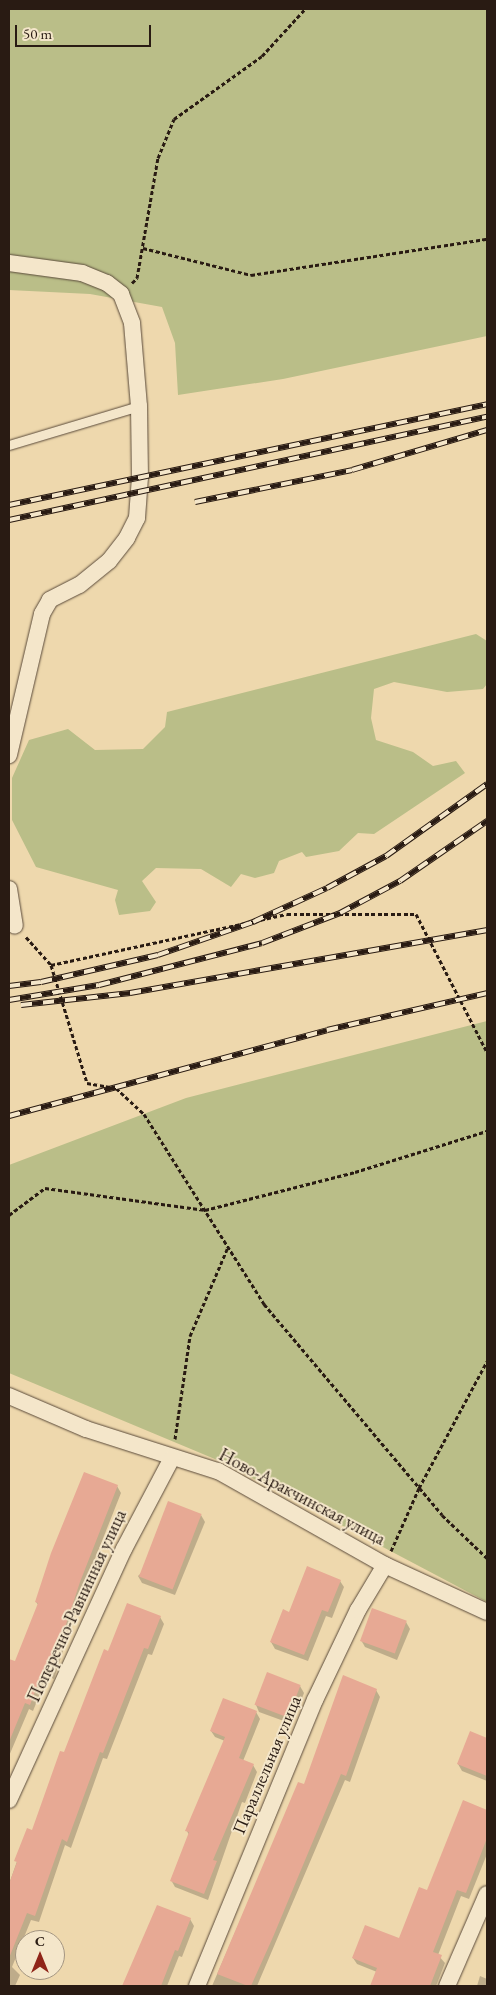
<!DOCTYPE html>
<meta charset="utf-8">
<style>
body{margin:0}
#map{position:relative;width:496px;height:1995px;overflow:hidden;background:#eed8ad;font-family:"EB Garamond",serif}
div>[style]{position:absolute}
.green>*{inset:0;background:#babe88}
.shadow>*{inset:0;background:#0003}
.building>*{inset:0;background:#e7a994;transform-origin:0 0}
.path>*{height:3px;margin-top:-1.5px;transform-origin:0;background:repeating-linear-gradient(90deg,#291b13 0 4px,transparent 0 6.5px)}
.roads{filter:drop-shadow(0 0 1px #5a4a3a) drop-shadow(0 0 1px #5a4a3a)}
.service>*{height:9px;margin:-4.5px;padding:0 4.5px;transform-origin:4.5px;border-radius:4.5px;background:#f4e6ca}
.minor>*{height:16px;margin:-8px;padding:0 8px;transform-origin:8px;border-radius:8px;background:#f4e6ca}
.rail>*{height:5.5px;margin-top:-2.75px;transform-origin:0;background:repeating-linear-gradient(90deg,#f4e6ca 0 11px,#291b13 0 22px);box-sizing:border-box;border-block:1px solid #291b13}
span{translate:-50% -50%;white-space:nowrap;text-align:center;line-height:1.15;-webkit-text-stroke:4px #f4e6ca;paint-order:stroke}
.street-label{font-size:18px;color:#291b13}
.frame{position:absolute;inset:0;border:10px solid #291b13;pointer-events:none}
.north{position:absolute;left:15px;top:1930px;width:50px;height:50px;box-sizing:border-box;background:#f4e6ca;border:1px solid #a39581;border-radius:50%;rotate:0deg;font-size:14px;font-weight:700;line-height:20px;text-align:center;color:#291b13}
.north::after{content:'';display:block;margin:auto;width:18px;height:22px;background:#8f2418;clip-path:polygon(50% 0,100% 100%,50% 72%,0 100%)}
.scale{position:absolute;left:15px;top:25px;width:136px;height:22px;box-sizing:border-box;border:2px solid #291b13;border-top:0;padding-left:6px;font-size:15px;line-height:18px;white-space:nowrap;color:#291b13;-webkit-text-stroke:4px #f4e6ca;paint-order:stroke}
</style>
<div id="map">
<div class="green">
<i style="clip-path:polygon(9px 9px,487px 9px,487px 336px,283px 379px,178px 395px,175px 343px,162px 307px,90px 294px,9px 290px)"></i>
<i style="clip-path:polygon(476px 634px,487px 641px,487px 684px,483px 689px,447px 692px,394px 682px,374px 689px,371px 718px,376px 740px,413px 752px,433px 766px,456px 761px,465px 773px,374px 834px,358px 833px,339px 851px,306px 857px,302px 852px,279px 861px,274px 873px,255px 878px,241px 874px,231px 887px,201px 869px,156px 868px,142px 881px,156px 902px,150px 911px,119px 915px,115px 900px,118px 890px,36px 867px,12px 820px,12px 778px,29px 740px,68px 729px,95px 750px,143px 749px,165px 727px,167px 712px)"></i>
<i style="clip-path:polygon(487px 1021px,487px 1602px,222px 1462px,9px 1373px,9px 1165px,186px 1098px)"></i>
</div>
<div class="shadow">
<i style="clip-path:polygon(117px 1486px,121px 1493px,83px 1589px,54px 1679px,47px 1676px,33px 1711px,29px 1709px,9px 1756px,9px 1660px,16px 1663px,39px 1606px,36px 1602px)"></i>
<i style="clip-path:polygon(201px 1515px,205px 1522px,175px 1595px,142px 1583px,138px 1576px)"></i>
<i style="clip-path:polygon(340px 1581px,344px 1587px,332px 1618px,326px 1616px,308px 1661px,275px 1649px,271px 1642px,290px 1613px)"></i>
<i style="clip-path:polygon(160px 1617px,164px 1624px,152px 1655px,148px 1654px,107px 1759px,103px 1758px,71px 1848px,65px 1845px,39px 1922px,31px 1920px,12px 1967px,20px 1975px,15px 1986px,9px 1986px,9px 1884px,28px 1830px,33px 1832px,109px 1652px)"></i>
<i style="clip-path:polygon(406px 1622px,410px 1629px,397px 1660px,365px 1647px,361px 1640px)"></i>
<i style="clip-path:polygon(300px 1686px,304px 1693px,292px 1724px,259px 1712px,256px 1705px)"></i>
<i style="clip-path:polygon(376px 1690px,380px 1697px,350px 1782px,345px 1780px,257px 1986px,212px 1986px,299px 1784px,304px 1786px)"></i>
<i style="clip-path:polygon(256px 1712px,260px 1719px,243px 1761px,253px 1765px,257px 1772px,245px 1803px,242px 1802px,208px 1900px,175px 1887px,171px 1880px,189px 1835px,187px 1831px,225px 1741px,215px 1737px,211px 1731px)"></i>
<i style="clip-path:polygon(487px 1739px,487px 1738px,487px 1781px,462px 1771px,458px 1764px)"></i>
<i style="clip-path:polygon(464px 1802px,487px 1811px,487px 1854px,469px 1899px,461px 1896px,438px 1955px,445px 1963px,436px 1986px,371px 1986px,377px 1972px,357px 1964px,353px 1958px,399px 1940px,428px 1892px)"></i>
<i style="clip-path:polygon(157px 1907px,190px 1919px,194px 1926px,182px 1957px,179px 1956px,167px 1986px,124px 1986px)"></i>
<i style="clip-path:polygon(480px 1976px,487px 1979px,487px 1986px,477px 1986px)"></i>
</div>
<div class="building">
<i style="clip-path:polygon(84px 1472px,118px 1485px,80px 1582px,50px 1673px,43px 1670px,30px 1705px,25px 1703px,9px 1742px,9px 1659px,15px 1661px,38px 1603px,35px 1602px,51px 1553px)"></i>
<i style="left:168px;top:1501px;width:36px;height:81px;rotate:21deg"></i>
<i style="clip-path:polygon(307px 1566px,341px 1580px,328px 1612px,322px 1610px,304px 1655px,270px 1642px,283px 1609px,289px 1612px)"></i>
<i style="clip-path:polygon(127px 1603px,161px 1616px,148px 1649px,144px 1648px,103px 1753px,100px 1752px,67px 1842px,62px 1839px,35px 1916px,27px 1913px,9px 1958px,9px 1884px,17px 1862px,14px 1861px,27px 1828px,32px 1830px,60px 1751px,64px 1752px,104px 1649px,108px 1651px)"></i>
<i style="left:372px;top:1608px;width:37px;height:35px;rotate:20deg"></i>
<i style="left:267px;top:1672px;width:36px;height:35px;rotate:21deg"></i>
<i style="clip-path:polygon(343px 1675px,377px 1689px,346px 1776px,341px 1774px,273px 1937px,251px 1986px,248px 1986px,217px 1974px,298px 1782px,304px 1784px)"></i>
<i style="clip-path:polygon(223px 1698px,257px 1711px,239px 1758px,254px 1764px,213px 1860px,217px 1861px,204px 1894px,170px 1881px,189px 1832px,185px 1831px,225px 1737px,210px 1731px)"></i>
<i style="clip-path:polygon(470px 1731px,487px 1738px,487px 1776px,457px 1764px)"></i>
<i style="clip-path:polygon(463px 1800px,487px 1810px,487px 1838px,466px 1893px,457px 1890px,433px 1952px,442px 1955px,430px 1986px,370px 1986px,377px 1968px,352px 1958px,365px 1925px,399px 1938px,419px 1887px,427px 1890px)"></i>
<i style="clip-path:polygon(157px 1905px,191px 1918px,178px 1951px,175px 1950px,161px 1986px,122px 1986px)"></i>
</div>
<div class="path">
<i style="left:143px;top:248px;width:111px;rotate:14deg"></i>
<i style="left:251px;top:275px;width:239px;rotate:-8.7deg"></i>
<i style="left:132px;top:283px;width:7px;rotate:-45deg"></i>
<i style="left:137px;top:278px;width:122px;rotate:-80.1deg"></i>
<i style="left:158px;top:158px;width:42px;rotate:-67.7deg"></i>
<i style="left:174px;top:119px;width:108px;rotate:-35.6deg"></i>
<i style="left:262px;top:56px;width:64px;rotate:-47.5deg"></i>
<i style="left:26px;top:937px;width:38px;rotate:48deg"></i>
<i style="left:51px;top:965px;width:123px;rotate:73deg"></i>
<i style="left:87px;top:1083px;width:29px;rotate:10deg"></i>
<i style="left:116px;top:1088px;width:38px;rotate:43deg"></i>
<i style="left:144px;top:1114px;width:225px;rotate:57.7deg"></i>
<i style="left:264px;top:1304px;width:276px;rotate:49.8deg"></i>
<i style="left:442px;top:1515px;width:62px;rotate:43.7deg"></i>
<i style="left:51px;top:965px;width:241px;rotate:-12.2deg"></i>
<i style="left:287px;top:914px;width:129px"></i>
<i style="left:416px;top:914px;width:155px;rotate:62.8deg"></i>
<i style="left:9px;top:1215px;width:45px;rotate:-36.9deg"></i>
<i style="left:45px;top:1188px;width:162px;rotate:7.8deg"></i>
<i style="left:205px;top:1210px;width:155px;rotate:-14.2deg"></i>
<i style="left:355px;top:1172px;width:138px;rotate:-17.3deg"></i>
<i style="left:175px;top:1439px;width:104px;rotate:-81.7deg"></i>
<i style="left:190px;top:1336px;width:97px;rotate:-66.9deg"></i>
<i style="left:391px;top:1551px;width:69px;rotate:-66deg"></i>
<i style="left:419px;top:1488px;width:144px;rotate:-61.8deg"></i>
</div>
<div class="roads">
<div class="service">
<i style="left:9px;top:445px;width:136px;rotate:-16.7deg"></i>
</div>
<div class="minor">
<i style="left:9px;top:263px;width:74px;rotate:7.8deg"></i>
<i style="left:82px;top:273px;width:27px;rotate:22deg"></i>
<i style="left:107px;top:283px;width:18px;rotate:38deg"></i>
<i style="left:121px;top:294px;width:31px;rotate:69deg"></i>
<i style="left:132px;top:323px;width:83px;rotate:85.2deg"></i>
<i style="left:139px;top:406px;width:71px;rotate:89.2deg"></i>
<i style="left:140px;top:477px;width:41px;rotate:94.2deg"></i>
<i style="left:137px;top:518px;width:22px;rotate:117deg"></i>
<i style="left:127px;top:538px;width:29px;rotate:128deg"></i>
<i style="left:109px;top:561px;width:38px;rotate:141deg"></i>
<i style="left:79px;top:585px;width:33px;rotate:153deg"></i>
<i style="left:50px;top:600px;width:16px;rotate:120deg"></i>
<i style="left:42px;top:614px;width:145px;rotate:103.2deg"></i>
<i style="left:9px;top:889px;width:37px;rotate:81deg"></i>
<i style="left:9px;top:1396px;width:84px;rotate:23.2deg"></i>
<i style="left:86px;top:1429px;width:139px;rotate:17.7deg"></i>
<i style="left:218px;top:1471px;width:192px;rotate:29.4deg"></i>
<i style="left:385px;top:1565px;width:112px;rotate:24.7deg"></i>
<i style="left:9px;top:1800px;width:276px;rotate:-65.4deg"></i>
<i style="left:124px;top:1549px;width:103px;rotate:-62.2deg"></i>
<i style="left:197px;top:1986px;width:309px;rotate:-67.6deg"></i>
<i style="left:315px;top:1700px;width:100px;rotate:-64.5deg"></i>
<i style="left:358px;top:1610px;width:52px;rotate:-59deg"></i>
<i style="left:447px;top:1986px;width:100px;rotate:-66.5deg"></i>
</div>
</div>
<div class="rail">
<i style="left:195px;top:502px;width:160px;rotate:-11.5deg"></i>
<i style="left:352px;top:470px;width:141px;rotate:-16.5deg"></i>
<i style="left:9px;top:505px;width:489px;rotate:-11.9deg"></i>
<i style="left:9px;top:520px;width:489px;rotate:-12.2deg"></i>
<i style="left:9px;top:986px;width:32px;rotate:-7deg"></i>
<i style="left:41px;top:982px;width:120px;rotate:-13deg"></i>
<i style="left:158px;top:955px;width:101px;rotate:-19.2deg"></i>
<i style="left:253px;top:922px;width:81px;rotate:-24.7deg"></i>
<i style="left:327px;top:888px;width:67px;rotate:-28.5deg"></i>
<i style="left:386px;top:856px;width:124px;rotate:-35.5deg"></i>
<i style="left:9px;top:1000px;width:91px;rotate:-9.5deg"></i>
<i style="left:99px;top:985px;width:168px;rotate:-14.4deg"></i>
<i style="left:262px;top:943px;width:84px;rotate:-21deg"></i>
<i style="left:340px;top:913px;width:68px;rotate:-28.1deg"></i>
<i style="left:400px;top:881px;width:106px;rotate:-34.6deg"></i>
<i style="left:21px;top:1005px;width:110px;rotate:-6.3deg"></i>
<i style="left:130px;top:993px;width:363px;rotate:-10deg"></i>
<i style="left:9px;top:1116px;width:329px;rotate:-15.1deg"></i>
<i style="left:327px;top:1030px;width:164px;rotate:-13deg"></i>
</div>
<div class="street-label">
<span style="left:302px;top:1497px;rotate:28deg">Ново-Аракчинская улица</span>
<span style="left:77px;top:1606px;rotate:-65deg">Поперечно-Равнинная улица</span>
<span style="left:267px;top:1765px;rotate:-67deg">Параллельная улица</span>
</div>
<div class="frame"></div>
<div class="north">С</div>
<div class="scale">50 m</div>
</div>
